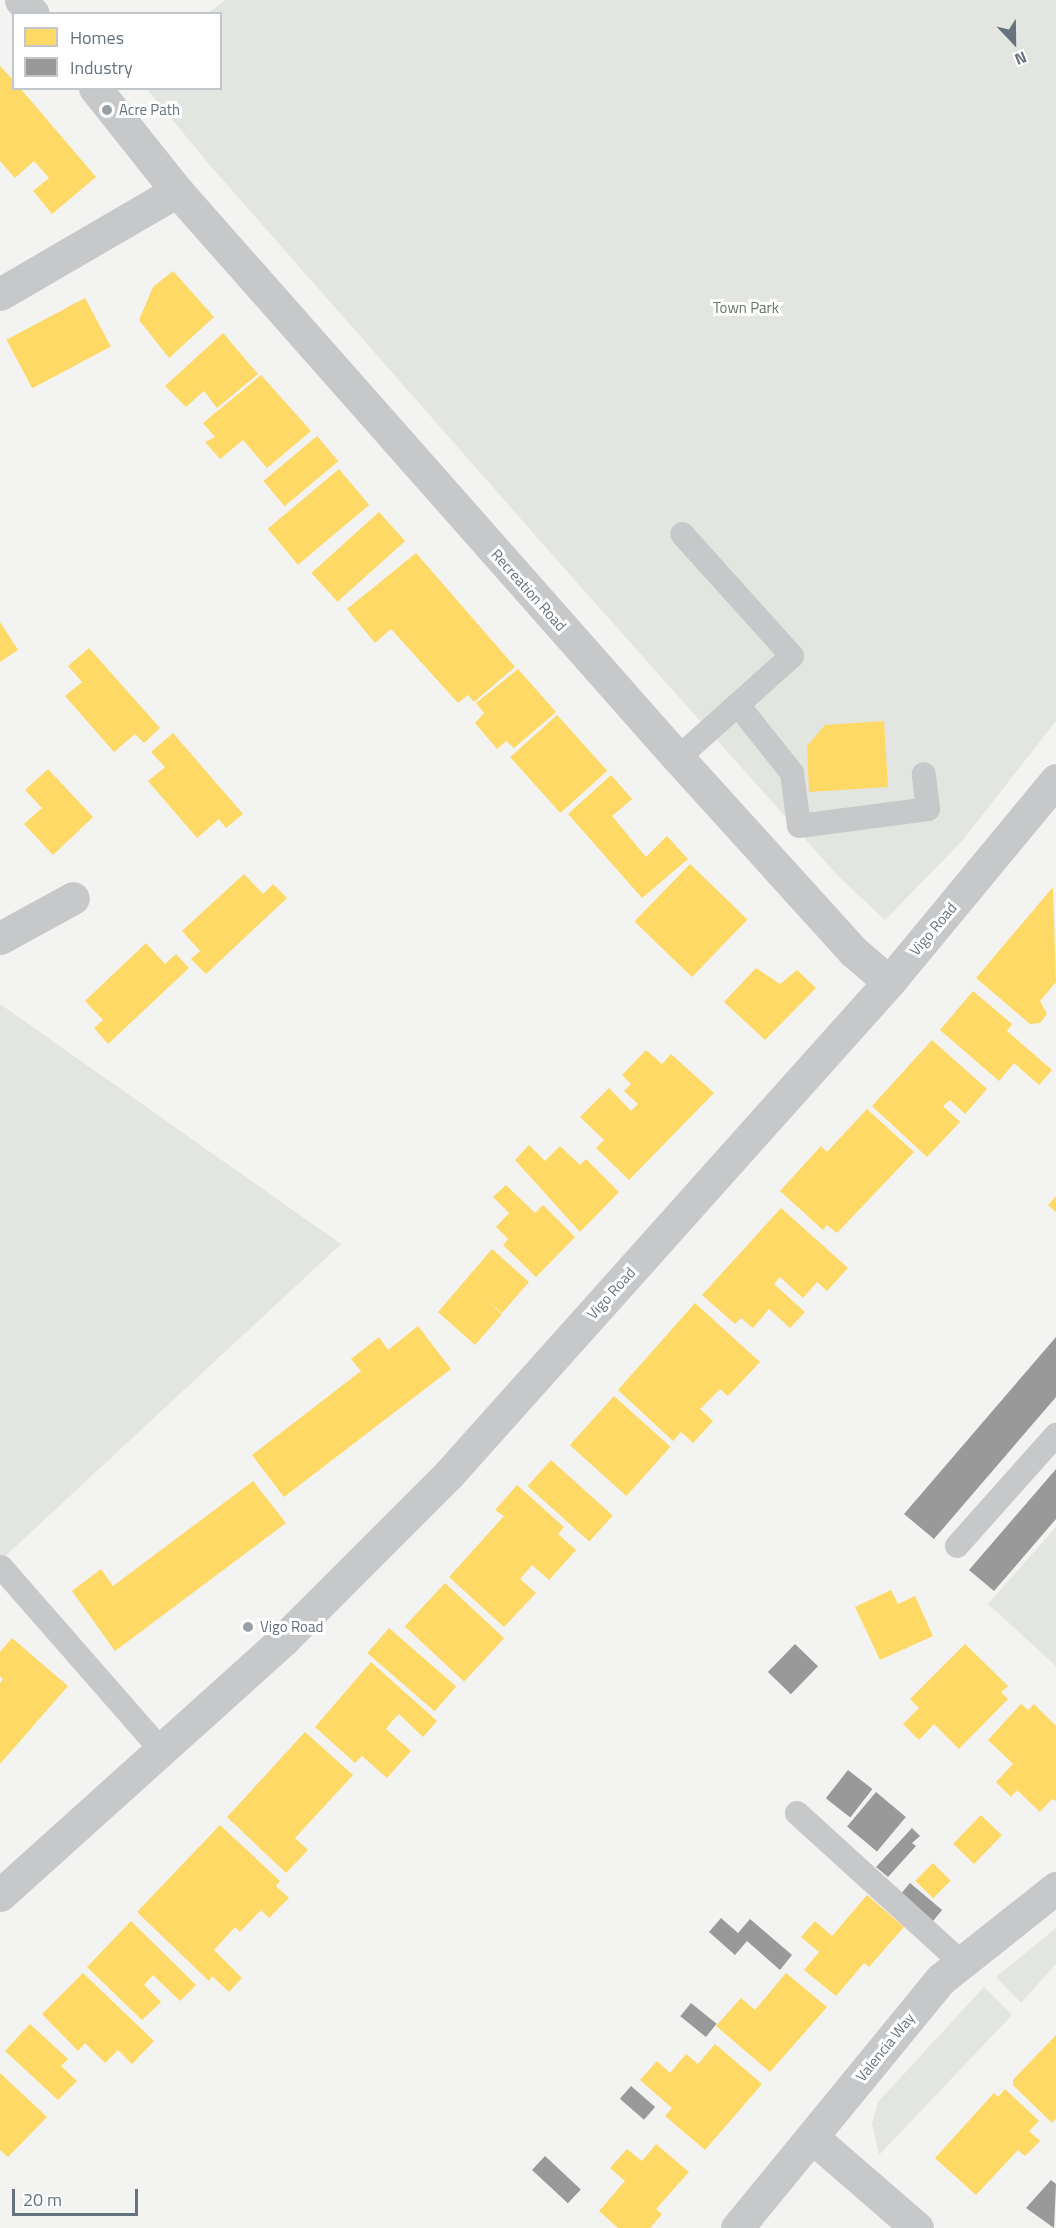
<!DOCTYPE html>
<style>
body{margin:0}
#map{position:relative;width:1056px;height:2228px;overflow:hidden;background:#f3f3f2;font-family:"Titillium Web",sans-serif}
div>[style]{position:absolute}
.green>*{inset:0;background:#e2e5e0}
.homes>*{inset:0;background:#ffd966;transform-origin:0 0}
.industry>*{inset:0;background:#999;transform-origin:0 0}
.service>*{height:24px;margin:-12px;padding:0 12px;transform-origin:12px;border-radius:12px;background:#c7c8c9}
.minor>*{height:33px;margin:-16.5px;padding:0 16.5px;transform-origin:16.5px;border-radius:16.5px;background:#c7c8c9}
.dots>*{width:16px;height:16px;translate:-50% -50%;box-sizing:border-box;border:3px solid #fff;border-radius:50%}
span{translate:-50% -50%;white-space:nowrap;text-align:center;line-height:1.15;-webkit-text-stroke:6px #fff;paint-order:stroke}
.poi-label{font-size:15px;color:#66737e}
.left{translate:0 -50%;text-align:left}
.park-label{font-size:15px;color:#677664}
.street-label{font-size:15px;color:#66737e}
.legend{position:absolute;left:12px;top:12px;width:210px;height:78px;box-sizing:border-box;background:#fff;border:2px solid #c2c7cb;margin:0;padding:8px 10px;list-style:none;font-size:18px;color:#66737e}
.legend li{display:flex;align-items:center;gap:12px;height:30px}
.legend b{width:30px;border:2px solid #c2c7cb}
.north{position:absolute;left:984px;top:12px;width:60px;height:60px;-webkit-text-stroke:4px #fff;paint-order:stroke;rotate:158deg;font-size:16px;font-weight:700;line-height:24px;text-align:center;color:#66737e}
.north::after{content:'';display:block;margin:auto;width:21px;height:27px;background:#66737e;clip-path:polygon(50% 0,100% 100%,50% 72%,0 100%)}
.scale{position:absolute;left:12px;top:2189px;width:126px;height:27px;box-sizing:border-box;border:3px solid #66737e;border-top:0;padding-left:8px;font-size:18px;line-height:21px;white-space:nowrap;color:#66737e;-webkit-text-stroke:4px #fff;paint-order:stroke}
</style>
<div id="map">
<div class="green">
<i style="clip-path:polygon(226px 0,1056px 0,1056px 721px,962px 841px,885px 920px,838px 876px,557px 560px,208px 163px,147px 89px,220px 88px,220px 14px,208px 13px)"></i>
<i style="clip-path:polygon(0 1004px,341px 1244px,0 1561px)"></i>
<i style="clip-path:polygon(1056px 1527px,1056px 1666px,988px 1604px)"></i>
<i style="clip-path:polygon(1056px 1928px,1056px 1964px,1021px 2003px,996px 1977px)"></i>
<i style="clip-path:polygon(984px 1987px,1012px 2015px,879px 2155px,872px 2124px,878px 2102px)"></i>
</div>
<div class="homes">
<i style="clip-path:polygon(0 66px,14px 81px,14px 88px,20px 88px,96px 177px,52px 214px,33px 191px,49px 178px,34px 161px,15px 178px,0 161px)"></i>
<i style="clip-path:polygon(173px 271px,214px 317px,169px 358px,139px 320px,153px 287px)"></i>
<i style="left:85px;top:298px;width:55px;height:89px;rotate:62deg"></i>
<i style="clip-path:polygon(223px 333px,258px 374px,217px 408px,204px 391px,186px 407px,165px 386px)"></i>
<i style="clip-path:polygon(261px 375px,311px 431px,267px 468px,243px 440px,220px 459px,205px 442px,215px 437px,203px 423px)"></i>
<i style="left:317px;top:436px;width:33px;height:70px;rotate:50deg"></i>
<i style="left:339px;top:469px;width:47px;height:93px;rotate:50deg"></i>
<i style="left:379px;top:512px;width:39px;height:91px;rotate:48deg"></i>
<i style="clip-path:polygon(416px 553px,515px 667px,474px 702px,468px 695px,458px 703px,391px 629px,375px 643px,347px 609px)"></i>
<i style="clip-path:polygon(0 622px,18px 650px,0 662px)"></i>
<i style="clip-path:polygon(89px 648px,160px 728px,144px 743px,135px 734px,114px 752px,65px 696px,82px 682px,68px 666px)"></i>
<i style="clip-path:polygon(518px 669px,556px 712px,514px 748px,506px 741px,497px 749px,475px 723px,484px 713px,476px 703px)"></i>
<i style="left:557px;top:715px;width:75px;height:63px;rotate:48deg"></i>
<i style="clip-path:polygon(884px 721px,888px 787px,809px 792px,807px 746px,825px 725px)"></i>
<i style="clip-path:polygon(173px 733px,243px 814px,226px 828px,219px 819px,197px 838px,148px 781px,165px 767px,151px 752px)"></i>
<i style="clip-path:polygon(48px 769px,93px 817px,53px 855px,24px 824px,42px 808px,25px 790px)"></i>
<i style="clip-path:polygon(611px 775px,632px 799px,612px 816px,646px 857px,667px 836px,688px 859px,642px 898px,568px 814px)"></i>
<i style="left:690px;top:864px;width:80px;height:80px;rotate:44deg"></i>
<i style="clip-path:polygon(244px 874px,263px 894px,273px 884px,287px 898px,206px 974px,191px 959px,200px 951px,182px 931px)"></i>
<i style="clip-path:polygon(1053px 887px,1056px 982px,1040px 1001px,1047px 1014px,1040px 1023px,1030px 1024px,976px 978px)"></i>
<i style="clip-path:polygon(146px 943px,165px 964px,176px 954px,189px 968px,108px 1044px,94px 1028px,103px 1020px,85px 1001px)"></i>
<i style="clip-path:polygon(756px 968px,780px 984px,797px 970px,816px 988px,765px 1040px,724px 1002px)"></i>
<i style="clip-path:polygon(973px 991px,1012px 1024px,1007px 1031px,1052px 1070px,1039px 1085px,1014px 1063px,999px 1081px,940px 1030px)"></i>
<i style="clip-path:polygon(932px 1040px,987px 1089px,965px 1114px,950px 1100px,943px 1106px,960px 1122px,927px 1157px,872px 1106px)"></i>
<i style="clip-path:polygon(646px 1050px,662px 1064px,671px 1054px,714px 1093px,629px 1180px,596px 1148px,604px 1140px,580px 1117px,609px 1088px,631px 1111px,638px 1104px,624px 1091px,631px 1084px,622px 1075px)"></i>
<i style="clip-path:polygon(867px 1109px,914px 1152px,837px 1233px,827px 1225px,823px 1230px,780px 1191px,821px 1146px,827px 1152px)"></i>
<i style="clip-path:polygon(529px 1145px,545px 1161px,560px 1146px,580px 1165px,586px 1159px,619px 1192px,580px 1232px,515px 1160px)"></i>
<i style="clip-path:polygon(506px 1185px,535px 1213px,543px 1205px,575px 1237px,536px 1277px,503px 1245px,508px 1239px,496px 1227px,509px 1213px,493px 1197px)"></i>
<i style="clip-path:polygon(1056px 1196px,1056px 1212px,1048px 1205px)"></i>
<i style="clip-path:polygon(781px 1208px,848px 1268px,827px 1291px,817px 1282px,803px 1298px,780px 1277px,774px 1284px,805px 1312px,790px 1328px,769px 1309px,753px 1328px,741px 1318px,735px 1324px,702px 1295px)"></i>
<i style="clip-path:polygon(492px 1249px,529px 1282px,502px 1313px,485px 1299px,502px 1314px,475px 1345px,438px 1312px)"></i>
<i style="clip-path:polygon(695px 1303px,760px 1362px,728px 1396px,720px 1389px,700px 1409px,713px 1421px,693px 1443px,681px 1432px,673px 1441px,618px 1390px)"></i>
<i style="clip-path:polygon(418px 1326px,451px 1369px,284px 1497px,252px 1455px,361px 1371px,351px 1359px,379px 1337px,388px 1350px)"></i>
<i style="left:614px;top:1396px;width:76px;height:66px;rotate:42deg"></i>
<i style="left:551px;top:1460px;width:83px;height:35px;rotate:42deg"></i>
<i style="clip-path:polygon(253px 1481px,286px 1523px,115px 1651px,72px 1591px,101px 1569px,113px 1586px)"></i>
<i style="clip-path:polygon(517px 1485px,564px 1527px,558px 1534px,576px 1550px,549px 1580px,532px 1565px,520px 1579px,536px 1593px,504px 1627px,449px 1577px,504px 1516px,495px 1510px)"></i>
<i style="left:445px;top:1583px;width:81px;height:59px;rotate:43deg"></i>
<i style="clip-path:polygon(891px 1590px,898px 1604px,915px 1596px,933px 1636px,880px 1660px,855px 1607px)"></i>
<i style="left:389px;top:1628px;width:89px;height:33px;rotate:41deg"></i>
<i style="clip-path:polygon(12px 1638px,68px 1686px,0 1764px,0 1683px,3px 1679px,0 1676px,0 1652px)"></i>
<i style="clip-path:polygon(965px 1644px,1008px 1686px,1001px 1692px,1008px 1699px,959px 1749px,934px 1724px,919px 1740px,903px 1724px,919px 1708px,910px 1699px)"></i>
<i style="clip-path:polygon(371px 1662px,437px 1721px,423px 1737px,399px 1714px,393px 1720px,386px 1729px,411px 1751px,387px 1778px,362px 1756px,355px 1763px,315px 1727px)"></i>
<i style="clip-path:polygon(1021px 1704px,1028px 1710px,1034px 1704px,1056px 1726px,1056px 1801px,1052px 1799px,1040px 1812px,1017px 1790px,1011px 1797px,996px 1782px,1013px 1764px,988px 1740px)"></i>
<i style="clip-path:polygon(305px 1732px,353px 1775px,295px 1838px,308px 1850px,286px 1873px,227px 1817px)"></i>
<i style="left:981px;top:1815px;width:29px;height:40px;rotate:44deg"></i>
<i style="clip-path:polygon(220px 1825px,280px 1881px,276px 1886px,289px 1898px,269px 1918px,261px 1910px,240px 1932px,235px 1927px,214px 1950px,242px 1978px,229px 1992px,212px 1976px,209px 1981px,137px 1912px)"></i>
<i style="left:933px;top:1863px;width:25px;height:25px;rotate:45deg"></i>
<i style="clip-path:polygon(867px 1895px,904px 1927px,869px 1967px,864px 1963px,836px 1996px,804px 1970px,819px 1952px,801px 1937px,815px 1921px,832px 1936px)"></i>
<i style="clip-path:polygon(131px 1921px,196px 1985px,180px 2001px,153px 1975px,144px 1985px,161px 2002px,142px 2020px,87px 1967px)"></i>
<i style="clip-path:polygon(83px 1973px,154px 2041px,132px 2064px,118px 2050px,105px 2063px,85px 2043px,78px 2051px,42px 2014px)"></i>
<i style="clip-path:polygon(786px 1973px,827px 2007px,770px 2072px,716px 2026px,741px 1998px,755px 2010px)"></i>
<i style="clip-path:polygon(30px 2024px,68px 2059px,61px 2066px,77px 2081px,58px 2100px,5px 2051px)"></i>
<i style="clip-path:polygon(1056px 2035px,1056px 2118px,1052px 2123px,1013px 2085px,1013px 2080px)"></i>
<i style="clip-path:polygon(715px 2044px,762px 2084px,705px 2150px,665px 2116px,672px 2108px,640px 2080px,657px 2061px,670px 2073px,686px 2054px,698px 2064px)"></i>
<i style="clip-path:polygon(0 2073px,47px 2117px,8px 2157px,0 2150px)"></i>
<i style="clip-path:polygon(1005px 2089px,1039px 2121px,1029px 2131px,1040px 2141px,1025px 2156px,1018px 2150px,976px 2195px,935px 2158px,994px 2093px,998px 2097px)"></i>
<i style="clip-path:polygon(656px 2144px,689px 2172px,656px 2209px,662px 2214px,650px 2228px,618px 2228px,599px 2211px,625px 2181px,610px 2168px,627px 2149px,642px 2161px)"></i>
</div>
<div class="industry">
<i style="clip-path:polygon(1056px 1337px,1056px 1397px,934px 1539px,904px 1514px)"></i>
<i style="clip-path:polygon(1056px 1469px,1056px 1519px,994px 1591px,969px 1570px)"></i>
<i style="left:795px;top:1644px;width:32px;height:39px;rotate:44deg"></i>
<i style="left:848px;top:1770px;width:31px;height:36px;rotate:38deg"></i>
<i style="left:876px;top:1792px;width:39px;height:45px;rotate:40deg"></i>
<i style="clip-path:polygon(912px 1828px,920px 1836px,912px 1843px,916px 1846px,888px 1877px,876px 1867px)"></i>
<i style="left:910px;top:1883px;width:42px;height:16px;rotate:40deg"></i>
<i style="clip-path:polygon(721px 1918px,738px 1933px,750px 1919px,792px 1955px,780px 1970px,747px 1941px,735px 1955px,709px 1932px)"></i>
<i style="left:691px;top:2003px;width:33px;height:17px;rotate:39deg"></i>
<i style="left:631px;top:2086px;width:32px;height:17px;rotate:41deg"></i>
<i style="left:545px;top:2156px;width:49px;height:19px;rotate:43deg"></i>
<i style="clip-path:polygon(1051px 2180px,1056px 2184px,1054px 2228px,1026px 2208px)"></i>
</div>
<div class="service">
<i style="left:738px;top:705px;width:87px;rotate:51.5deg"></i>
<i style="left:792px;top:773px;width:53px;rotate:82.5deg"></i>
<i style="left:799px;top:826px;width:130px;rotate:-7.5deg"></i>
<i style="left:928px;top:809px;width:35px;rotate:-97deg"></i>
<i style="left:678px;top:758px;width:153px;rotate:-41.8deg"></i>
<i style="left:792px;top:656px;width:164px;rotate:-132deg"></i>
<i style="left:957px;top:1546px;width:149px;rotate:-48.3deg"></i>
<i style="left:1px;top:1567px;width:244px;rotate:48.8deg"></i>
<i style="left:797px;top:1813px;width:222px;rotate:42.3deg"></i>
</div>
<div class="minor">
<i style="left:21px;top:0;width:18px;rotate:49deg"></i>
<i style="left:95px;top:88px;width:132px;rotate:51.5deg"></i>
<i style="left:177px;top:191px;width:757px;rotate:48.54deg"></i>
<i style="left:678px;top:758px;width:262px;rotate:47.8deg"></i>
<i style="left:854px;top:952px;width:46px;rotate:40.6deg"></i>
<i style="left:0;top:294px;width:205px;rotate:-30.2deg"></i>
<i style="left:0;top:938px;width:83px;rotate:-28.7deg"></i>
<i style="left:0;top:1895px;width:381px;rotate:-42deg"></i>
<i style="left:283px;top:1640px;width:235px;rotate:-45deg"></i>
<i style="left:449px;top:1474px;width:660px;rotate:-48.19deg"></i>
<i style="left:889px;top:982px;width:262px;rotate:-50.4deg"></i>
<i style="left:812px;top:2137px;width:139px;rotate:40.9deg"></i>
<i style="left:737px;top:2228px;width:322px;rotate:-50.7deg"></i>
<i style="left:941px;top:1979px;width:147px;rotate:-38.4deg"></i>
</div>
<div class="dots">
<i style="left:107px;top:110px;background:#97a0a7"></i>
<i style="left:248px;top:1627px;background:#97a0a7"></i>
</div>
<div class="poi-label">
<span class="left" style="left:119px;top:110px">Acre Path</span>
<span class="left" style="left:260px;top:1627px">Vigo Road</span>
</div>
<div class="park-label">
<span style="left:746px;top:308px">Town Park</span>
</div>
<div class="street-label">
<span style="left:529px;top:590px;rotate:48deg">Recreation Road</span>
<span style="left:933px;top:929px;rotate:-50deg">Vigo Road</span>
<span style="left:611px;top:1293px;rotate:-48deg">Vigo Road</span>
<span style="left:885px;top:2047px;rotate:-51deg">Valencia Way</span>
</div>
<ul class="legend">
<li><b style="height:16px;background:#ffd966"></b>Homes</li>
<li><b style="height:16px;background:#999"></b>Industry</li>
</ul>
<div class="north">N</div>
<div class="scale">20 m</div>
</div>
